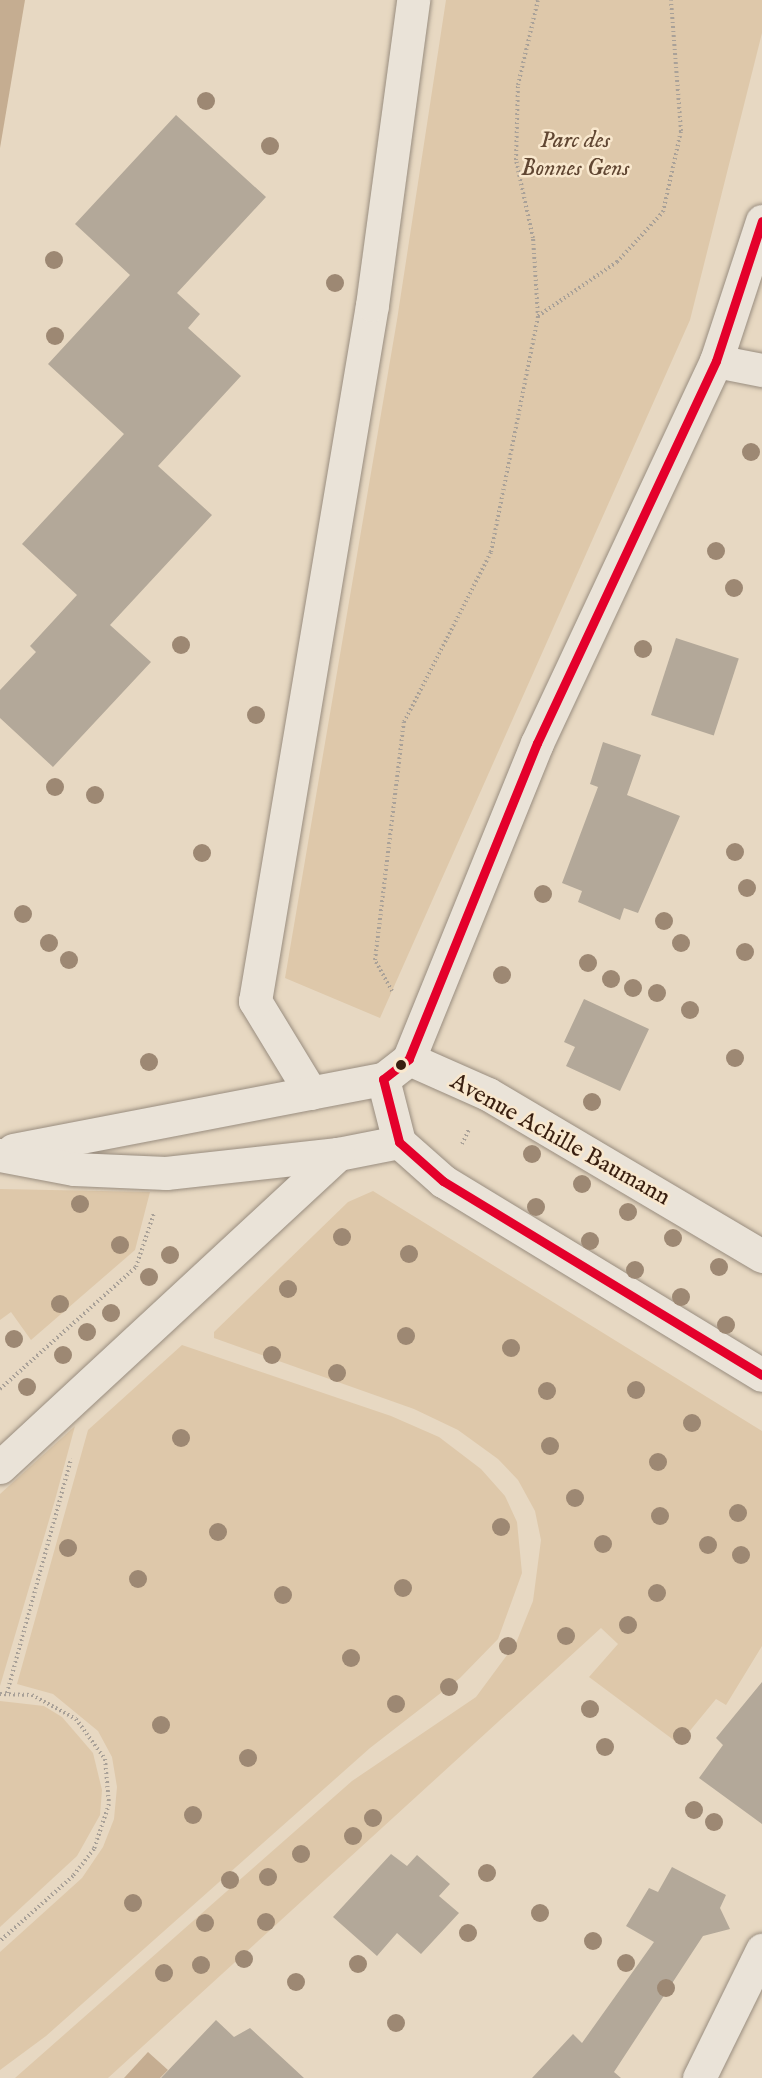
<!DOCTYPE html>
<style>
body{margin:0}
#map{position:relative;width:762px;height:2078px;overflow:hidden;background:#e7d8c2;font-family:"IM FELL English",serif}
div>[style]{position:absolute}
.green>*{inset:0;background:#dec8aa}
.water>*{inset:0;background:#c5ad91}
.building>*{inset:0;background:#b3a899;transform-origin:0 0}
.path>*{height:4px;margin-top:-2px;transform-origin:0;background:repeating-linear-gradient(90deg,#a9a198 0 1.5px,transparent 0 4.5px)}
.roads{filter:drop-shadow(0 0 2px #998d7f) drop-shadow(0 0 2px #998d7f)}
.minor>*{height:33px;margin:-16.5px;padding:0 16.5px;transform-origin:16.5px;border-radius:16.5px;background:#eae3d8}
.bus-1>*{height:9px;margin:-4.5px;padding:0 4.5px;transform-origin:4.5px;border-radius:4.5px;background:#e4002b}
.trees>*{width:18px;height:18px;margin:-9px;border-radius:50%;background:#9d8873}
.dots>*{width:16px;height:16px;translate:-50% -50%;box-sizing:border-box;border:3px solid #f9e8ce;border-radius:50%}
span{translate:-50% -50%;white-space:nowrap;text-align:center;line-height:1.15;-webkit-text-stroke:5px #f9e8ce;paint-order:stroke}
.park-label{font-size:24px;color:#604632;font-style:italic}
.street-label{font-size:24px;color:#391f10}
</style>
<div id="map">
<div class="green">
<i style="clip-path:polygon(446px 0,762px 0,762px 33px,690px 320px,380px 1018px,285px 978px,397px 320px)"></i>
<i style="clip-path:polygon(0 1189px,150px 1192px,135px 1250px,31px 1340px,11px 1312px,0 1320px)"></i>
<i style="clip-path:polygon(373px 1191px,762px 1431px,762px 1646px,726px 1705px,716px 1699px,679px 1744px,589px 1677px,618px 1644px,601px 1628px,108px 2078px,15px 2078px,352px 1781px,476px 1697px,516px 1643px,533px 1601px,541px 1540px,535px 1511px,518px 1480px,498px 1459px,458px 1430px,414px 1409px,214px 1338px,214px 1332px,348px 1202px)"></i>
<i style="clip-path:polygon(182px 1345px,391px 1416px,439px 1437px,481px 1469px,505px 1496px,517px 1522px,522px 1573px,498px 1639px,460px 1678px,370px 1748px,46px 2036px,0 2070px,0 1952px,82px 1878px,103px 1847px,114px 1819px,117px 1787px,112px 1757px,98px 1731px,53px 1694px,17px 1684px,88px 1430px)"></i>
<i style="clip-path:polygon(75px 1426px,55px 1500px,0 1686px,0 1494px)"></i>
<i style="clip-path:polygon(0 1701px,44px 1706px,62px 1717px,93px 1753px,102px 1790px,100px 1815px,77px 1856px,0 1927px)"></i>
</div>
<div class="water">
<i style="clip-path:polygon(0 0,25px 0,0 148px)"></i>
<i style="clip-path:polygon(148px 2052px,168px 2070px,160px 2078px,124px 2078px)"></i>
</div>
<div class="building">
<i style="clip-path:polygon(176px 115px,266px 197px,177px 293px,200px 314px,188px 328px,241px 376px,158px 466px,212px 515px,110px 625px,151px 662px,53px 767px,0 718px,0 690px,36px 652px,30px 646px,77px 595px,22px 544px,124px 434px,48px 364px,130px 275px,75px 224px)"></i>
<i style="left:676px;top:638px;width:66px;height:81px;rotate:18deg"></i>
<i style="clip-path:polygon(603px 742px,641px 755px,627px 795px,680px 816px,638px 913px,624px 908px,620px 920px,578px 902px,582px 891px,562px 883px,598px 787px,590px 784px)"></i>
<i style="clip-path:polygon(584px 999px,649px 1029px,620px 1091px,566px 1066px,575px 1047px,564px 1042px)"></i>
<i style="clip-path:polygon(762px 1682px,762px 1824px,699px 1778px,723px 1745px,716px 1738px)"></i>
<i style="clip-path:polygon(391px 1854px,407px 1866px,417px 1855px,450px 1884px,439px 1896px,459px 1913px,421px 1954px,397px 1933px,377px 1956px,333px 1917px)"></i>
<i style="clip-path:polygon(672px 1867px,726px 1895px,720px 1908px,730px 1929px,703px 1936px,614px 2072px,621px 2078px,532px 2078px,573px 2034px,582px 2043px,654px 1942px,626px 1926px,649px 1888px,658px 1892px)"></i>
<i style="clip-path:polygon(216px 2020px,234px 2037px,250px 2028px,304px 2078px,161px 2078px)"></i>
</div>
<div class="path">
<i style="left:538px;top:316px;width:96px;rotate:-34.4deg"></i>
<i style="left:617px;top:262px;width:68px;rotate:-47.4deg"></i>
<i style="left:663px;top:212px;width:83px;rotate:-77.5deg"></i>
<i style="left:681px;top:131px;width:131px;rotate:-94.4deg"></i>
<i style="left:392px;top:991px;width:35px;rotate:-119deg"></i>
<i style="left:375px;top:960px;width:240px;rotate:-83.1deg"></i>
<i style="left:404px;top:722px;width:191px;rotate:-62.9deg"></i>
<i style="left:491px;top:552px;width:240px;rotate:-78.7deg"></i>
<i style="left:538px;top:317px;width:79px;rotate:-93.6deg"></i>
<i style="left:533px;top:238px;width:80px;rotate:-102.3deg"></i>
<i style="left:516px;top:160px;width:75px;rotate:-88.5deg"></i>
<i style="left:518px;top:85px;width:87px;rotate:-76.8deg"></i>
<i style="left:462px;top:1144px;width:17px;rotate:-65deg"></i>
<i style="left:0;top:1389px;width:183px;rotate:-41.9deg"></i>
<i style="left:136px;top:1267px;width:57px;rotate:-71.6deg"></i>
<i style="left:7px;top:1693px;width:243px;rotate:-74.7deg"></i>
<i style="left:0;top:1694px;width:32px;rotate:2deg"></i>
<i style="left:32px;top:1695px;width:50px;rotate:28.6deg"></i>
<i style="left:76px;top:1719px;width:49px;rotate:54.1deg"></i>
<i style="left:105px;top:1759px;width:45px;rotate:84.9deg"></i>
<i style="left:109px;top:1804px;width:47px;rotate:108.4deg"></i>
<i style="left:94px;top:1849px;width:34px;rotate:128deg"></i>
<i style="left:73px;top:1876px;width:98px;rotate:138.3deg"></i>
</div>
<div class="roads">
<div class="minor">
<i style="left:762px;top:221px;width:147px;rotate:108.2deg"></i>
<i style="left:716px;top:361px;width:422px;rotate:115.1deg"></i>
<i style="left:537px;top:743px;width:341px;rotate:112.1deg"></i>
<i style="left:409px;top:1059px;width:33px;rotate:142deg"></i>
<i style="left:383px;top:1079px;width:65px;rotate:75.7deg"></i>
<i style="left:399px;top:1142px;width:59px;rotate:41.6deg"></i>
<i style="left:443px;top:1181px;width:373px;rotate:31.3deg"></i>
<i style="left:716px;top:361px;width:47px;rotate:11.1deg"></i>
<i style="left:409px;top:1059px;width:86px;rotate:23.9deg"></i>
<i style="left:488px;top:1094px;width:318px;rotate:30.6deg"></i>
<i style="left:311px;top:1093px;width:108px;rotate:-121.3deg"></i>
<i style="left:255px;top:1001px;width:706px;rotate:-80.46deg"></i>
<i style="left:372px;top:305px;width:308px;rotate:-82.3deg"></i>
<i style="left:13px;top:1150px;width:377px;rotate:-10.9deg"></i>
<i style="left:0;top:1155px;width:75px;rotate:10.7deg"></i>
<i style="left:74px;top:1169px;width:92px;rotate:2.5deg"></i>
<i style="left:166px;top:1173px;width:173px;rotate:-6.3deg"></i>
<i style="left:338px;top:1154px;width:62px;rotate:-11.1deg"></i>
<i style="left:0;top:1467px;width:461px;rotate:-42.8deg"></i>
<i style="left:699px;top:2078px;width:143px;rotate:-63.8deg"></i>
</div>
</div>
<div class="bus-1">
<i style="left:762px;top:221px;width:147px;rotate:108.2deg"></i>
<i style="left:716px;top:361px;width:422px;rotate:115.1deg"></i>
<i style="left:537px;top:743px;width:341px;rotate:112.1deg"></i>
<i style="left:409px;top:1059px;width:33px;rotate:142deg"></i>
<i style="left:383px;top:1079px;width:65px;rotate:75.7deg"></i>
<i style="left:399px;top:1142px;width:59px;rotate:41.6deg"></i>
<i style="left:443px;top:1181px;width:373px;rotate:31.3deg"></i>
</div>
<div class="trees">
<i style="left:206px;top:101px"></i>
<i style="left:270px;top:146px"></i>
<i style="left:54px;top:260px"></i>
<i style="left:335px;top:283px"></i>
<i style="left:55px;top:336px"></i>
<i style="left:751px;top:452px"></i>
<i style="left:716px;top:551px"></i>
<i style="left:734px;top:588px"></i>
<i style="left:181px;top:645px"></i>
<i style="left:643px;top:649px"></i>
<i style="left:256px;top:715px"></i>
<i style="left:55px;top:787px"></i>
<i style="left:95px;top:795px"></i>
<i style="left:735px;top:852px"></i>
<i style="left:202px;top:853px"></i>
<i style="left:747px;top:888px"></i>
<i style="left:543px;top:894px"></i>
<i style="left:23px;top:914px"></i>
<i style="left:664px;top:921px"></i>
<i style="left:49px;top:943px"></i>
<i style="left:681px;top:943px"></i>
<i style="left:745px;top:952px"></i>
<i style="left:69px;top:960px"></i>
<i style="left:588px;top:963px"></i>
<i style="left:502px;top:975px"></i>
<i style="left:611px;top:979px"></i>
<i style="left:633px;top:988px"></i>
<i style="left:657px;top:993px"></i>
<i style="left:690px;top:1010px"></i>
<i style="left:735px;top:1058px"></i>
<i style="left:149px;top:1062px"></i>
<i style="left:592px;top:1102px"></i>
<i style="left:532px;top:1154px"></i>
<i style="left:582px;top:1184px"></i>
<i style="left:80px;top:1204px"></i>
<i style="left:536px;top:1207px"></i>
<i style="left:628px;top:1212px"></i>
<i style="left:342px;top:1237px"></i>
<i style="left:673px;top:1238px"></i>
<i style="left:590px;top:1241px"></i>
<i style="left:120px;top:1245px"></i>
<i style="left:409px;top:1254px"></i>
<i style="left:170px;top:1255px"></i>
<i style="left:719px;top:1267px"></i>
<i style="left:635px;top:1270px"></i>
<i style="left:149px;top:1277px"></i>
<i style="left:288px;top:1289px"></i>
<i style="left:681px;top:1297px"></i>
<i style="left:60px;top:1304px"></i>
<i style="left:111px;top:1313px"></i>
<i style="left:726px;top:1325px"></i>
<i style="left:87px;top:1332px"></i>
<i style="left:406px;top:1336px"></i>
<i style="left:14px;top:1339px"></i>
<i style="left:511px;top:1348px"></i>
<i style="left:63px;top:1355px"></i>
<i style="left:272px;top:1355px"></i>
<i style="left:337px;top:1373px"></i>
<i style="left:27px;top:1387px"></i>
<i style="left:636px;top:1390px"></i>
<i style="left:547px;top:1391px"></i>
<i style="left:692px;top:1423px"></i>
<i style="left:181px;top:1438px"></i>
<i style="left:550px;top:1446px"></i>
<i style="left:658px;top:1462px"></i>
<i style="left:575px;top:1498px"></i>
<i style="left:738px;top:1513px"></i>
<i style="left:660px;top:1516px"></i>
<i style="left:501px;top:1527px"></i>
<i style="left:218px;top:1532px"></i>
<i style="left:603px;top:1544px"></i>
<i style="left:708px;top:1545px"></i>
<i style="left:68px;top:1548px"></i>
<i style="left:741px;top:1555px"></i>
<i style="left:138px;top:1579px"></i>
<i style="left:403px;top:1588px"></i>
<i style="left:657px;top:1593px"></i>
<i style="left:283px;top:1595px"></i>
<i style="left:628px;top:1625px"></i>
<i style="left:566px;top:1636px"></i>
<i style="left:508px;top:1646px"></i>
<i style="left:351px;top:1658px"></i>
<i style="left:449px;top:1687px"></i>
<i style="left:396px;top:1704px"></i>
<i style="left:590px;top:1709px"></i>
<i style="left:161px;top:1725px"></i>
<i style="left:682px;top:1736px"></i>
<i style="left:605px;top:1747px"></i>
<i style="left:248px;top:1758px"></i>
<i style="left:694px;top:1810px"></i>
<i style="left:193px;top:1815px"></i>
<i style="left:373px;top:1818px"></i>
<i style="left:714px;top:1822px"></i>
<i style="left:353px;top:1836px"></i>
<i style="left:301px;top:1854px"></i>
<i style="left:487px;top:1873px"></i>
<i style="left:268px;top:1877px"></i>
<i style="left:230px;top:1880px"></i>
<i style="left:133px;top:1903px"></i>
<i style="left:540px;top:1913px"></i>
<i style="left:266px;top:1922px"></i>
<i style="left:205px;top:1923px"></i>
<i style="left:468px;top:1933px"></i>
<i style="left:593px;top:1941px"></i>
<i style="left:244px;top:1959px"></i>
<i style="left:626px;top:1963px"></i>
<i style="left:358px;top:1964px"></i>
<i style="left:201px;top:1965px"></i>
<i style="left:164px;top:1973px"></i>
<i style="left:296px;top:1982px"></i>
<i style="left:666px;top:1988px"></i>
<i style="left:396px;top:2023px"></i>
</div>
<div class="dots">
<i style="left:401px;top:1065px;background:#391f10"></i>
</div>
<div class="park-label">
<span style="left:575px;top:155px">Parc des<br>Bonnes Gens</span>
</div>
<div class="street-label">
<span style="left:560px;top:1140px;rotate:29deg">Avenue Achille Baumann</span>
</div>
</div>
